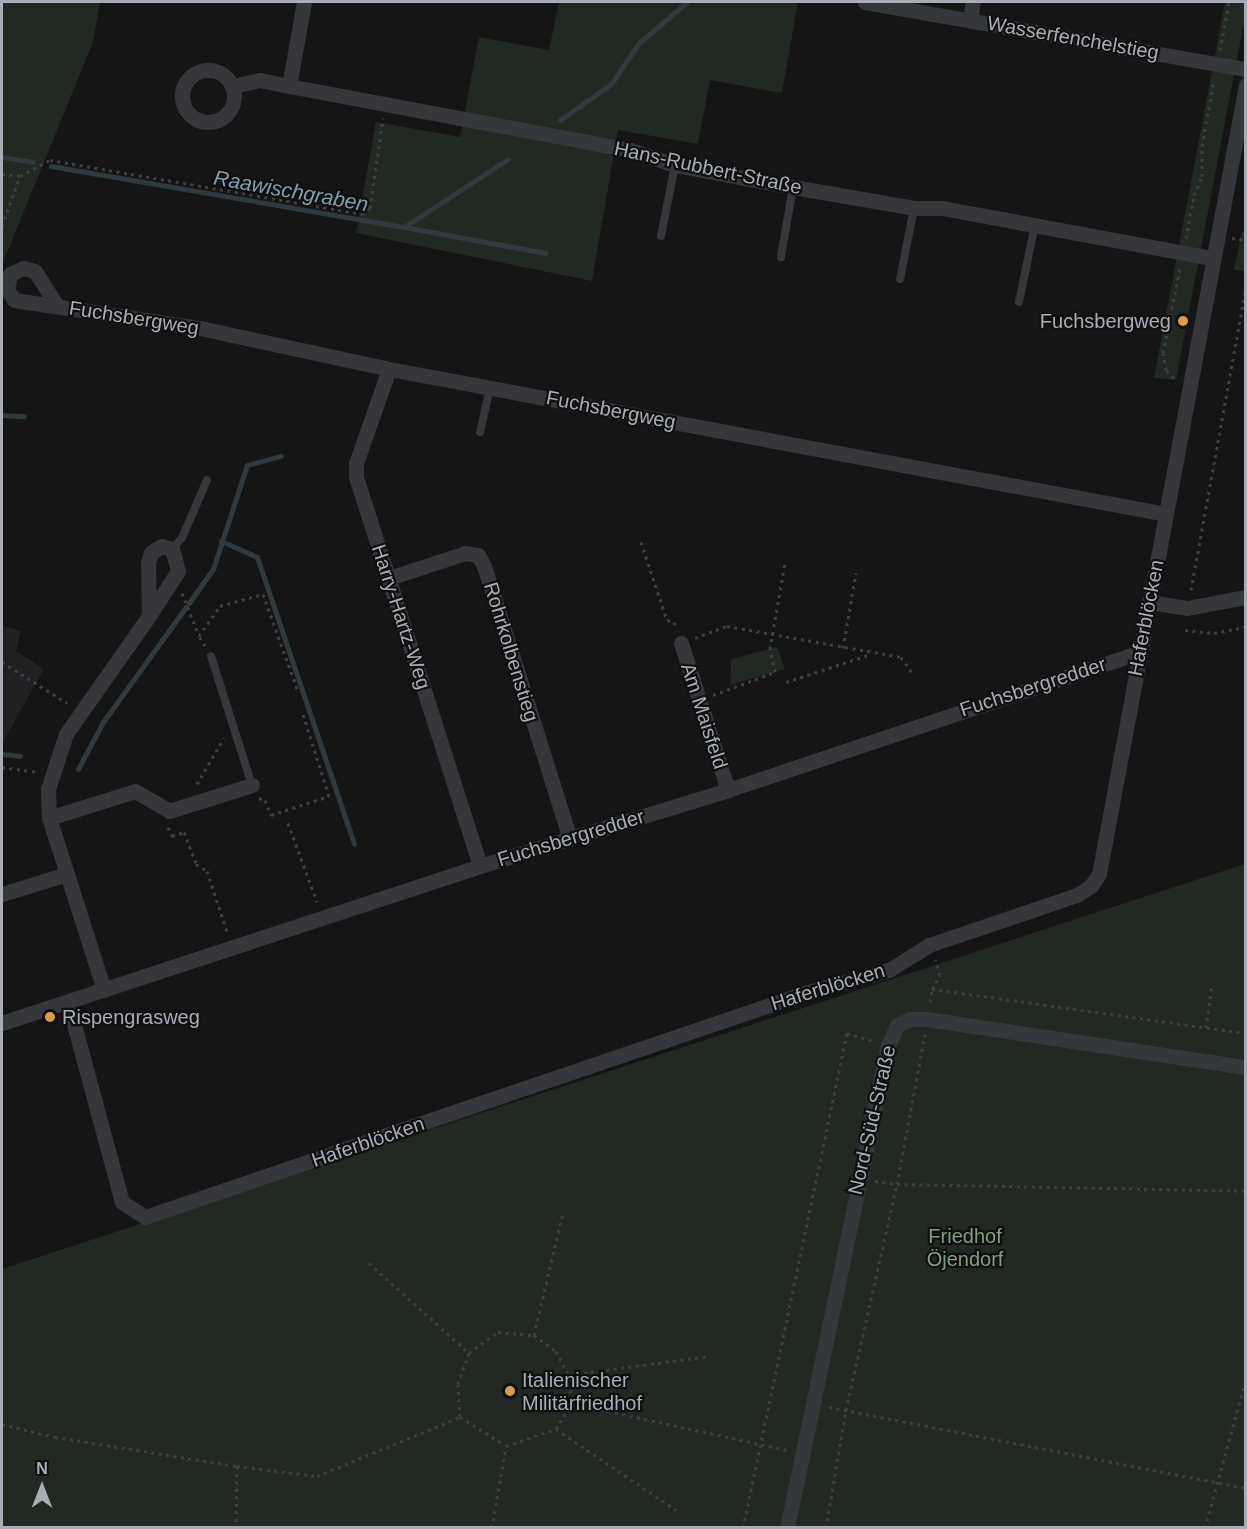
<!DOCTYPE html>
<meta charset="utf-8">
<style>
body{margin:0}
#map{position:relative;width:1247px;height:1529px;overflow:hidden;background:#151516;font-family:Helvetica,sans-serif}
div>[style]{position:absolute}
.built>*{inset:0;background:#212123}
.green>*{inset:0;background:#212922}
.stream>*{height:5px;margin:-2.5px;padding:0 2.5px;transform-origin:2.5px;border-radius:2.5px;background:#2f393e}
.path>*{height:3px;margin-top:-1.5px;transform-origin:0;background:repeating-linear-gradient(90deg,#3c3e42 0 3px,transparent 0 7.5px)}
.service>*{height:8px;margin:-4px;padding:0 4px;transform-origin:4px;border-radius:4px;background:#36373b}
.minor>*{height:15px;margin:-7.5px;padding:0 7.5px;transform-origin:7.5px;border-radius:7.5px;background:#36373b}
.minor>.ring{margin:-7.5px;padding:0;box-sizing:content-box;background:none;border:15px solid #36373b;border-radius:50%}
.dots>*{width:16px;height:16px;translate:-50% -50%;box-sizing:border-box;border:3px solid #101011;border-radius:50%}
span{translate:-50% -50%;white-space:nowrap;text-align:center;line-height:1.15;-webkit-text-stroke:4.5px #101011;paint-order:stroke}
.street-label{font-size:20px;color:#a8adb5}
.poi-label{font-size:20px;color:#a8adb5}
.right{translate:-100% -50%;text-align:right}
.left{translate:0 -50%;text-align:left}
.park-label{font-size:20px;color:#829f80}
.water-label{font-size:21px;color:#829ead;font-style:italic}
.frame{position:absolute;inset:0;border:3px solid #a8adb5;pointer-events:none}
.north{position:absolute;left:12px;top:1457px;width:60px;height:60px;-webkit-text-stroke:4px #101011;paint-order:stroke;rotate:0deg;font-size:16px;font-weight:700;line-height:24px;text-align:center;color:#a8adb5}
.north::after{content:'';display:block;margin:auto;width:21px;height:27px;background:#a8adb5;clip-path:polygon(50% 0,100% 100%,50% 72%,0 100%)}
</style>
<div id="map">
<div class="built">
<i style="clip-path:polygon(2px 626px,21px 631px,16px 651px,44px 669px,2px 744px)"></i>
</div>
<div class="green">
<i style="clip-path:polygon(2px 2px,100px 2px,93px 42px,2px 265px)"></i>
<i style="clip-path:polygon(559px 2px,798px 2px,782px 93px,710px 80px,698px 144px,618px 130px,592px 281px,356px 233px,376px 122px,460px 137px,479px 37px,549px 50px)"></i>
<i style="clip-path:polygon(1225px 2px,1245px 2px,1245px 17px,1176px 380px,1154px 378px)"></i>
<i style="clip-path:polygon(1242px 231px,1245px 232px,1245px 271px,1234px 270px)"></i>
<i style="clip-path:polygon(777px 647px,785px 669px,730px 685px,731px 659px)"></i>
<i style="clip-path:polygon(1245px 864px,1245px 1527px,2px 1527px,2px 1269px)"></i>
</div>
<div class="stream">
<i style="left:560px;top:120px;width:62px;rotate:-35.2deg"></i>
<i style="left:611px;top:84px;width:50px;rotate:-55.7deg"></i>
<i style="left:639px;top:43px;width:63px;rotate:-40.5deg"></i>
<i style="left:2px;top:157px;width:31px;rotate:9deg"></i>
<i style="left:51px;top:166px;width:358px;rotate:9.8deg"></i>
<i style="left:404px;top:227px;width:124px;rotate:-33.2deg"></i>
<i style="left:404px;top:227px;width:144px;rotate:10.4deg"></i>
<i style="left:2px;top:415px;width:22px;rotate:3deg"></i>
<i style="left:221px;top:541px;width:39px;rotate:24deg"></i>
<i style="left:257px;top:557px;width:303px;rotate:71.3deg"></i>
<i style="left:189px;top:603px;width:42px;rotate:-54.8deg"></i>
<i style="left:213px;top:569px;width:109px;rotate:-71.9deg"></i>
<i style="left:247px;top:465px;width:35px;rotate:-15deg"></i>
<i style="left:2px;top:754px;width:18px;rotate:6deg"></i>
<i style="left:78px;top:769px;width:53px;rotate:-62deg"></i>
<i style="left:103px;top:722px;width:142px;rotate:-54.2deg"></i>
</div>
<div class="path">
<i style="left:1220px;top:50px;width:49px;rotate:-79.4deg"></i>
<i style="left:2px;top:174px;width:18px;rotate:6deg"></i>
<i style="left:20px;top:176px;width:34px;rotate:-28deg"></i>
<i style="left:50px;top:160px;width:317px;rotate:9.8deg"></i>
<i style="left:362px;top:214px;width:10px;rotate:-37deg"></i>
<i style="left:370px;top:208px;width:91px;rotate:-81.8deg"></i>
<i style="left:2px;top:226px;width:53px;rotate:-70.2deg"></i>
<i style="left:1186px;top:238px;width:44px;rotate:-79.5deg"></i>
<i style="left:1194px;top:195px;width:21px;rotate:-67deg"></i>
<i style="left:1202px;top:176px;width:30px;rotate:-90deg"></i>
<i style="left:1202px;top:146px;width:67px;rotate:-79.7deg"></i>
<i style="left:1232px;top:238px;width:14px;rotate:8deg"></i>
<i style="left:1174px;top:378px;width:11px;rotate:-135deg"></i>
<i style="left:1166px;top:370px;width:17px;rotate:-100deg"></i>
<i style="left:1163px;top:353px;width:87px;rotate:-78.7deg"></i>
<i style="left:641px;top:542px;width:82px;rotate:71.6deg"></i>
<i style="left:667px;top:620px;width:7px;rotate:16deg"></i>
<i style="left:674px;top:622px;width:6px;rotate:72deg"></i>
<i style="left:1191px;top:590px;width:307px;rotate:-79.7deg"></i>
<i style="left:182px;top:593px;width:46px;rotate:68.4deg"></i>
<i style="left:1185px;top:630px;width:29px;rotate:6deg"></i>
<i style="left:1214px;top:633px;width:33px;rotate:-11deg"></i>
<i style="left:695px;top:638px;width:34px;rotate:-21deg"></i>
<i style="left:727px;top:626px;width:177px;rotate:10.1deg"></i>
<i style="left:901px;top:657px;width:21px;rotate:55deg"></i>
<i style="left:205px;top:646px;width:12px;rotate:-121deg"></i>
<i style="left:199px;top:636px;width:37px;rotate:-55deg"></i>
<i style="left:220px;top:606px;width:45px;rotate:-15.6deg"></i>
<i style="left:263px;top:594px;width:103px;rotate:70.2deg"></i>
<i style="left:843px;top:648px;width:76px;rotate:-80.2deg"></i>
<i style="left:2px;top:662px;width:77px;rotate:32.2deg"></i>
<i style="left:786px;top:682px;width:89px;rotate:-18.2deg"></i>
<i style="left:713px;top:695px;width:66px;rotate:-20.4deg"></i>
<i style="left:775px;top:672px;width:24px;rotate:-102deg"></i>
<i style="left:770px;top:649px;width:88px;rotate:-80.2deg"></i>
<i style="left:2px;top:767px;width:36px;rotate:8deg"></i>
<i style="left:197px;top:784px;width:53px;rotate:-59.6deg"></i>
<i style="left:259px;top:798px;width:6px;rotate:18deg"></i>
<i style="left:265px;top:800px;width:16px;rotate:68deg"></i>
<i style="left:271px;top:815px;width:61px;rotate:-18.1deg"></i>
<i style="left:329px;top:796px;width:86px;rotate:-107.6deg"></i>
<i style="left:288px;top:823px;width:84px;rotate:69.8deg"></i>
<i style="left:168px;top:827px;width:10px;rotate:66deg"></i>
<i style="left:172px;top:836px;width:13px;rotate:-18deg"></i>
<i style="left:184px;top:832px;width:34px;rotate:69deg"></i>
<i style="left:196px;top:864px;width:13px;rotate:32deg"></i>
<i style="left:207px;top:871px;width:64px;rotate:71.8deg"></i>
<i style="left:932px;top:989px;width:16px;rotate:-60deg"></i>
<i style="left:940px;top:975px;width:16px;rotate:-108deg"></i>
<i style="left:930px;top:1002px;width:13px;rotate:-81deg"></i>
<i style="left:932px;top:989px;width:317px;rotate:8deg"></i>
<i style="left:1206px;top:1028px;width:44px;rotate:-82.2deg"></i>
<i style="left:875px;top:1181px;width:22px;rotate:8deg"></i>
<i style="left:897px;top:1184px;width:349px;rotate:1.1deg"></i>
<i style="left:369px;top:1263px;width:135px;rotate:42deg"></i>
<i style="left:469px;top:1353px;width:33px;rotate:110deg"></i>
<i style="left:458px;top:1384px;width:33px;rotate:87deg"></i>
<i style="left:534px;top:1335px;width:27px;rotate:36deg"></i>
<i style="left:556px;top:1351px;width:27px;rotate:62deg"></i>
<i style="left:569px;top:1375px;width:141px;rotate:-7.7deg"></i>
<i style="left:469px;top:1353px;width:36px;rotate:-36deg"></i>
<i style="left:498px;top:1332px;width:36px;rotate:5deg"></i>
<i style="left:534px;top:1335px;width:126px;rotate:-76.7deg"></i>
<i style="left:569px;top:1375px;width:28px;rotate:86deg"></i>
<i style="left:829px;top:1407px;width:425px;rotate:11deg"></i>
<i style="left:2px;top:1424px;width:55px;rotate:13.8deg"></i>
<i style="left:55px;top:1437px;width:184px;rotate:9.1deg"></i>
<i style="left:237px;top:1466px;width:62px;rotate:90.9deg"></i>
<i style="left:556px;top:1429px;width:145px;rotate:34deg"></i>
<i style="left:237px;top:1466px;width:81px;rotate:7.1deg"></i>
<i style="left:317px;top:1476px;width:155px;rotate:-22.4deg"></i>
<i style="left:460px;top:1417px;width:53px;rotate:31.9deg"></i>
<i style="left:492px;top:1528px;width:83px;rotate:-80.3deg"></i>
<i style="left:506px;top:1446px;width:53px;rotate:-18.8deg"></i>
<i style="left:556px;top:1429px;width:30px;rotate:-60deg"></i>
<i style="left:571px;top:1403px;width:221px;rotate:12.3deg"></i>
<i style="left:743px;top:1528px;width:506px;rotate:-78.13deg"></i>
<i style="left:847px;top:1033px;width:27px;rotate:17deg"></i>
<i style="left:826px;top:1528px;width:120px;rotate:-80.4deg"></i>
<i style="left:846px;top:1410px;width:232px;rotate:-77.3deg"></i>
<i style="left:897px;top:1184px;width:152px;rotate:-79.4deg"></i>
<i style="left:1205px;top:1528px;width:155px;rotate:-74.6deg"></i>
</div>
<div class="service">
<i style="left:661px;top:236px;width:72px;rotate:-78.8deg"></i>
<i style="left:781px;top:257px;width:71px;rotate:-80.3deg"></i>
<i style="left:900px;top:279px;width:72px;rotate:-78.8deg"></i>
<i style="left:1019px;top:302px;width:79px;rotate:-78.3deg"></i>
<i style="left:480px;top:432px;width:45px;rotate:-77.2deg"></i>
<i style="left:172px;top:549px;width:15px;rotate:-48deg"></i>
<i style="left:182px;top:538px;width:63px;rotate:-66.7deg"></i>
<i style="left:211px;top:656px;width:135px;rotate:72.4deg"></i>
</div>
<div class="minor">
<i style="left:304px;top:2px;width:85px;rotate:100.1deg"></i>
<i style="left:289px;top:86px;width:348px;rotate:10.6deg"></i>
<i style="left:631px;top:150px;width:46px;rotate:18.8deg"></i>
<i style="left:675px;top:165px;width:120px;rotate:10.6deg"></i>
<i style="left:793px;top:187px;width:123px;rotate:9.8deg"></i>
<i style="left:914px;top:208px;width:28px"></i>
<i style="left:942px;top:208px;width:276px;rotate:10.5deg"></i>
<i style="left:865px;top:2px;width:387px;rotate:10deg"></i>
<i style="left:970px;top:20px;width:18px;rotate:-81deg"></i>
<i class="ring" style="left:182px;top:70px;width:37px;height:37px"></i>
<i style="left:232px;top:86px;width:29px;rotate:-12deg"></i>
<i style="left:260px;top:80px;width:30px;rotate:12deg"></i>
<i style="left:57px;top:306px;width:41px;rotate:-122.2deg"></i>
<i style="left:35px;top:271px;width:12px;rotate:-166deg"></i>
<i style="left:23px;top:268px;width:14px;rotate:155deg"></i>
<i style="left:10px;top:274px;width:15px;rotate:101deg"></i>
<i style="left:7px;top:289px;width:13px;rotate:58deg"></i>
<i style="left:14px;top:300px;width:188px;rotate:8.6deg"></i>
<i style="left:200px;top:328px;width:193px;rotate:12.2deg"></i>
<i style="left:389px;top:369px;width:790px;rotate:10.57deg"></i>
<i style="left:389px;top:369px;width:100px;rotate:109.3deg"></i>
<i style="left:356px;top:463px;width:14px;rotate:90deg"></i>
<i style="left:356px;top:477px;width:408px;rotate:72.3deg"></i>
<i style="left:389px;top:578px;width:80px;rotate:-18.2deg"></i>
<i style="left:465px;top:553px;width:13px;rotate:9deg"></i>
<i style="left:478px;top:555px;width:13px;rotate:61deg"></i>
<i style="left:484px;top:566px;width:286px;rotate:72.5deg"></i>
<i style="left:1149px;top:602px;width:38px;rotate:9deg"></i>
<i style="left:1187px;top:608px;width:60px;rotate:-10.6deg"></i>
<i style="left:681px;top:643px;width:154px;rotate:72.3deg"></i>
<i style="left:49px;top:818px;width:90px;rotate:-17.4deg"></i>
<i style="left:135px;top:791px;width:39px;rotate:30deg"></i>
<i style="left:169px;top:811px;width:87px;rotate:-17.4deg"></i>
<i style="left:2px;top:894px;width:68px;rotate:-17.1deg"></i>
<i style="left:104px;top:990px;width:181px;rotate:-107.7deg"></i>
<i style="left:49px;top:818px;width:29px;rotate:-92deg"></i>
<i style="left:48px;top:789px;width:58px;rotate:-71.9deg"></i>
<i style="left:66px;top:734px;width:144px;rotate:-54.9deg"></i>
<i style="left:149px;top:616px;width:54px;rotate:-57.2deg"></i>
<i style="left:178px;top:571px;width:23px;rotate:-105deg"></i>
<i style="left:172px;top:549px;width:11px;rotate:-165deg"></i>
<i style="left:161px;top:546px;width:12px;rotate:145deg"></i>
<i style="left:151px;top:553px;width:9px;rotate:108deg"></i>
<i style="left:148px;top:562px;width:54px;rotate:88.9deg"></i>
<i style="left:68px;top:1002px;width:207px;rotate:74.9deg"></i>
<i style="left:122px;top:1202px;width:27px;rotate:33deg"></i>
<i style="left:145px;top:1217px;width:700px;rotate:-18.75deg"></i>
<i style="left:808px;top:992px;width:84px;rotate:-15.2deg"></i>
<i style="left:889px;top:970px;width:47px;rotate:-32deg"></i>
<i style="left:929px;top:945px;width:156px;rotate:-18.7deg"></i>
<i style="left:1077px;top:895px;width:17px;rotate:-33deg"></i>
<i style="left:1091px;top:886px;width:14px;rotate:-56deg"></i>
<i style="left:1099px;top:874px;width:803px;rotate:-79.45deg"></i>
<i style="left:2px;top:1023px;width:503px;rotate:-18.18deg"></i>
<i style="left:480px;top:866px;width:259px;rotate:-17deg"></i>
<i style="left:728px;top:790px;width:434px;rotate:-18.5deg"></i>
<i style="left:787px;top:1528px;width:492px;rotate:-78.2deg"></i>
<i style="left:888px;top:1046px;width:23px;rotate:-67deg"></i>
<i style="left:897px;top:1025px;width:14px;rotate:-25deg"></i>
<i style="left:910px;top:1019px;width:17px"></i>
<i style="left:927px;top:1019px;width:323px;rotate:8.6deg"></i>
</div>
<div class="dots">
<i style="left:1183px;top:321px;background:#e19b42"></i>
<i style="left:50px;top:1017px;background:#e19b42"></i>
<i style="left:510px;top:1391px;background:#e19b42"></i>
</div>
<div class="street-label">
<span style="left:1073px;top:38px;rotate:10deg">Wasserfenchelstieg</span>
<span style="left:708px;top:168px;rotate:12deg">Hans-Rubbert-Straße</span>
<span style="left:134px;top:318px;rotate:9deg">Fuchsbergweg</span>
<span style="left:611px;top:410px;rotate:11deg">Fuchsbergweg</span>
<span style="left:401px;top:617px;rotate:72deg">Harry-Hartz-Weg</span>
<span style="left:1146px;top:618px;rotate:-79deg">Haferblöcken</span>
<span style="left:511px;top:652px;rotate:73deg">Rohrkolbenstieg</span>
<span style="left:1033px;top:687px;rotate:-18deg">Fuchsbergredder</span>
<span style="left:704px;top:716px;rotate:72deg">Am Maisfeld</span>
<span style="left:571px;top:838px;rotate:-17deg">Fuchsbergredder</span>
<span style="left:828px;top:987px;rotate:-17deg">Haferblöcken</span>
<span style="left:872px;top:1120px;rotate:-77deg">Nord-Süd-Straße</span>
<span style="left:368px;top:1142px;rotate:-19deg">Haferblöcken</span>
</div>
<div class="poi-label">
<span class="right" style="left:1171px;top:321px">Fuchsbergweg</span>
<span class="left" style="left:62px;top:1017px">Rispengrasweg</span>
<span class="left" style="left:522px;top:1392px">Italienischer<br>Militärfriedhof</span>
</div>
<div class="park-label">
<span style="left:965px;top:1248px">Friedhof<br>Öjendorf</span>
</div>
<div class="water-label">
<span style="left:291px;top:191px;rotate:10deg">Raawischgraben</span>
</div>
<div class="frame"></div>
<div class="north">N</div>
</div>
